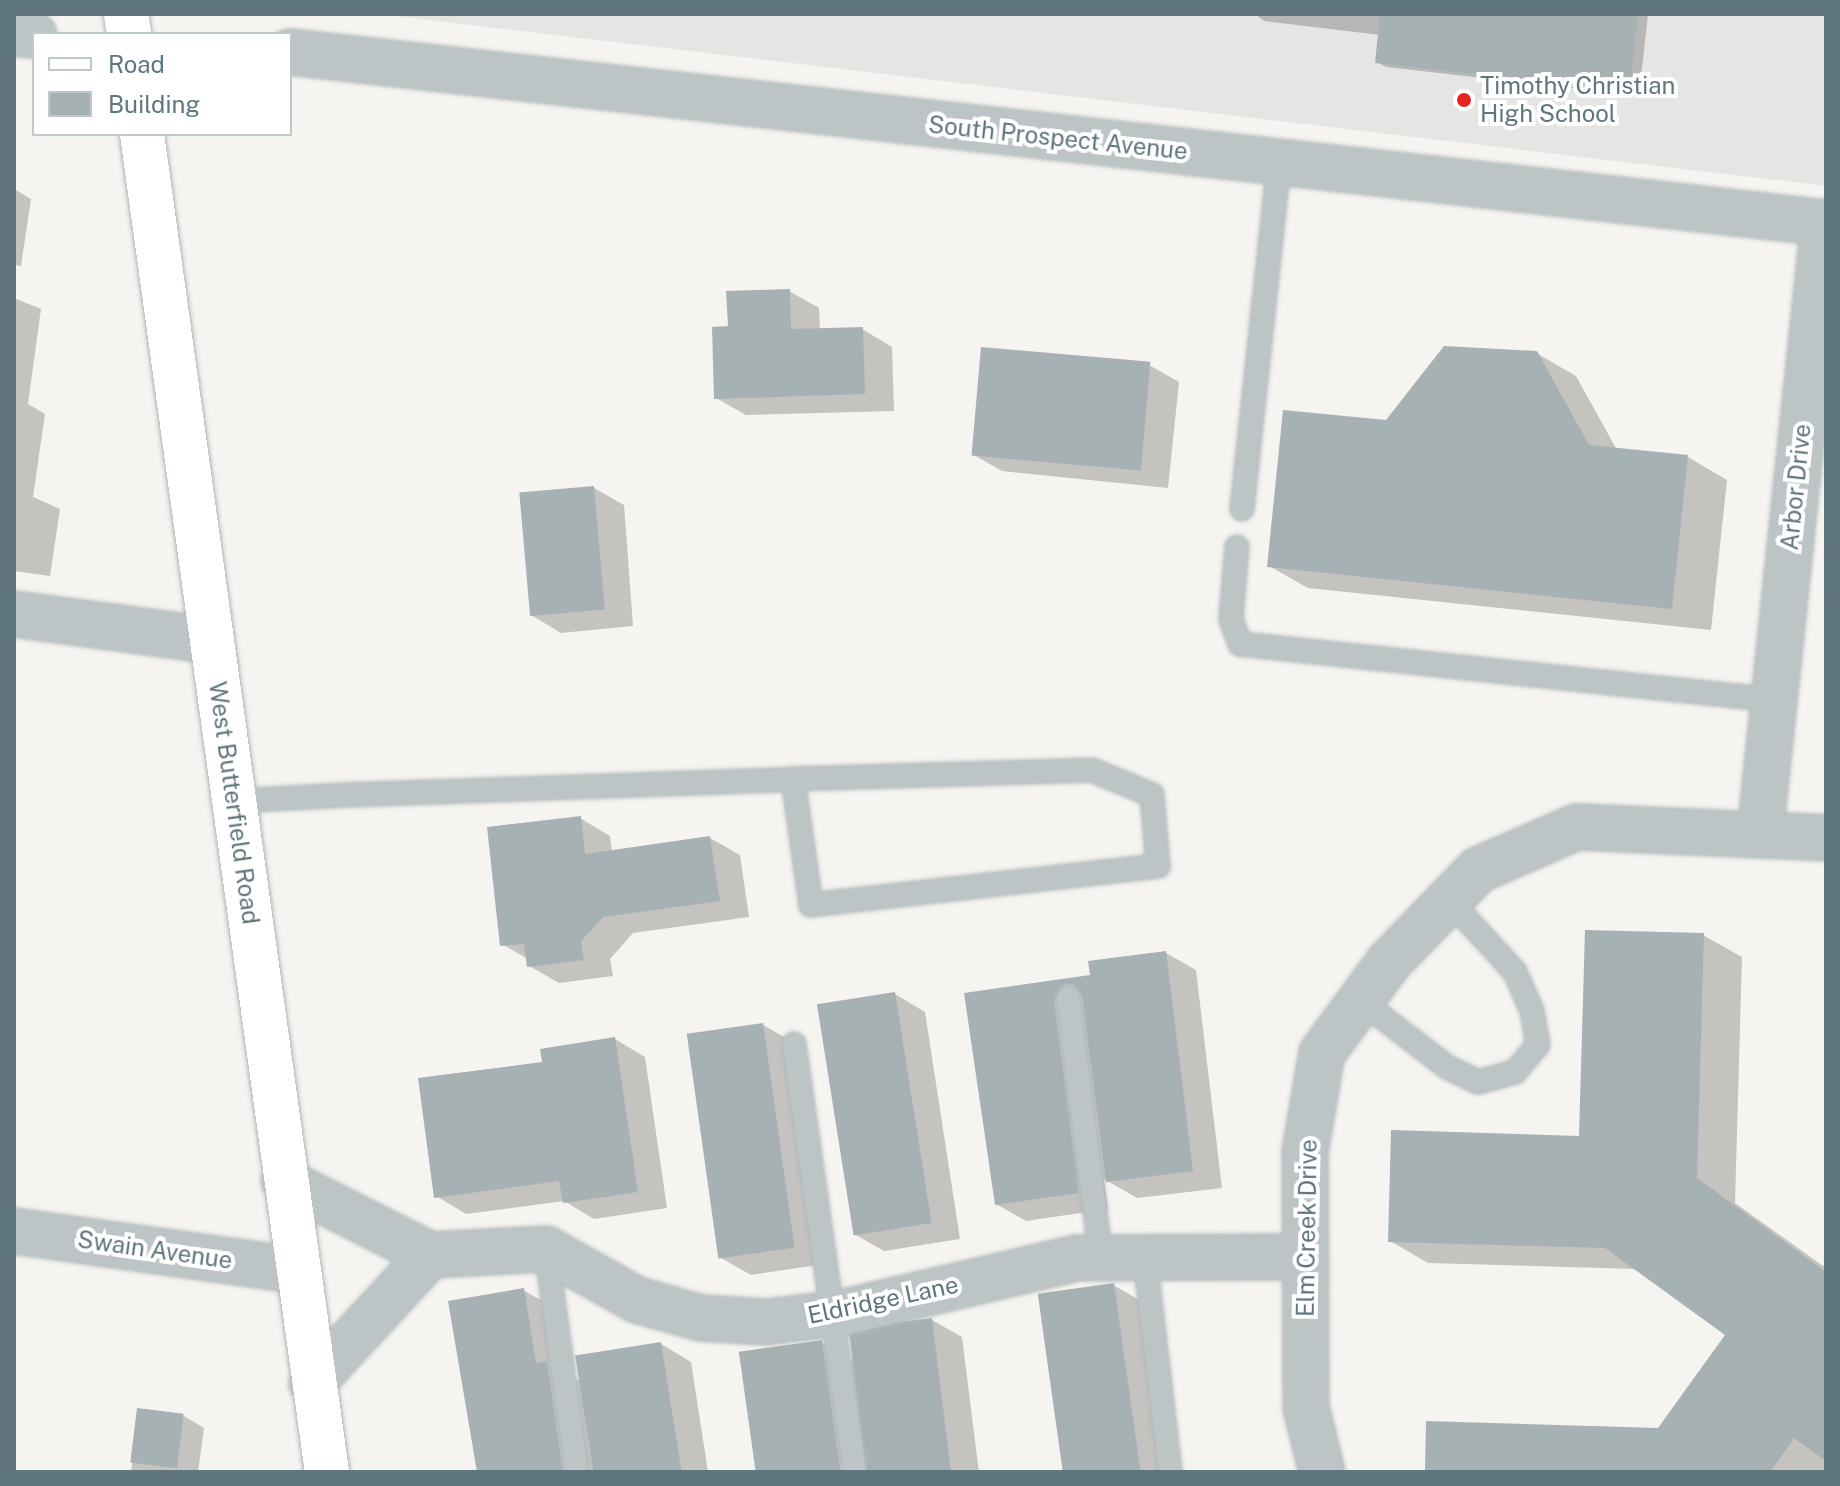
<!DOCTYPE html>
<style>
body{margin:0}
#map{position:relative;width:1840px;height:1486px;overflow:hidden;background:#f5f4f0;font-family:"Public Sans",sans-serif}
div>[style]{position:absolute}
.built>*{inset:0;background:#e5e6e4}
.shadow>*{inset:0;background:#0003}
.building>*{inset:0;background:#a6b1b4;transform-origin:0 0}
.roads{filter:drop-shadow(0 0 2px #b0b8ba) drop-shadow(0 0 2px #b0b8ba)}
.service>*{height:22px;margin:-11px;padding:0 11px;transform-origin:11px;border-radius:11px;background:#bdc4c6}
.minor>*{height:44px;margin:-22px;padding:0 22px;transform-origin:22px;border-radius:22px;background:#bdc4c6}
.secondary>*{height:44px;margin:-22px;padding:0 22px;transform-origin:22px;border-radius:22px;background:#fff}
.dots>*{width:22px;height:22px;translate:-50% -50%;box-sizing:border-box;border:4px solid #fff;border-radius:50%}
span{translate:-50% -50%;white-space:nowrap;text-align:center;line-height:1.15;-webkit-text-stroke:8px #fff;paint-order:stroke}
.poi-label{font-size:24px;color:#5f767d}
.left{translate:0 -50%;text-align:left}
.street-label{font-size:24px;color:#5f767d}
.frame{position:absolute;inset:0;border:16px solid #5f767d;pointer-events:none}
.legend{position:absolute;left:32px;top:32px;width:260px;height:104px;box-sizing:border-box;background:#fff;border:2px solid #bfc8cb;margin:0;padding:10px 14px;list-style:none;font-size:24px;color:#5f767d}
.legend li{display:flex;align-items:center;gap:16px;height:40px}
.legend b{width:40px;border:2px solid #bfc8cb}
</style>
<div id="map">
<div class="built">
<i style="clip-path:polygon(378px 14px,1826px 14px,1826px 186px)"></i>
</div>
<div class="shadow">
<i style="clip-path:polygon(1255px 14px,1648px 14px,1639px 96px,1386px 67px,1377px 62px,1380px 35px,1264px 21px)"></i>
<i style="clip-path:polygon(14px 189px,31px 199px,21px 266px,14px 265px)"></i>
<i style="clip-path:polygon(789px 291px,819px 308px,820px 331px,862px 329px,892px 347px,894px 411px,746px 415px,716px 398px,730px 328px)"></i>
<i style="clip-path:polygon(14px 298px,41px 309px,28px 404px,45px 414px,33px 497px,60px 509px,50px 576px,14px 571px)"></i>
<i style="clip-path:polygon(1536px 353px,1576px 376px,1617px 450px,1688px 457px,1727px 480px,1711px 630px,1308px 588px,1269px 566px,1386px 423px)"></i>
<i style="clip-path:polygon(1149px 365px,1179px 382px,1168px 488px,1002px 471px,972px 454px)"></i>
<i style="clip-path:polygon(594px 488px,624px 505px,633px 626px,561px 633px,531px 615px)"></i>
<i style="clip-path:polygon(580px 818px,610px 836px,612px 852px,710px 838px,740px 855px,749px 917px,633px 933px,610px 959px,613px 976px,559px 983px,529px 966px,528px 959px,502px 944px)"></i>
<i style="clip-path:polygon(1703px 935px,1742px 957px,1735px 1203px,1823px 1266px,1826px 1261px,1826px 1472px,1427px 1472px,1659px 1430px,1728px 1335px,1637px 1269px,1428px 1263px,1390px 1241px,1581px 1138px)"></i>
<i style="clip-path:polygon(1166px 953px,1196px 970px,1222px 1188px,1137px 1198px,1104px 1179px,1108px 1209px,1026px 1221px,996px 1204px,967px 995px,1092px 976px)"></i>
<i style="clip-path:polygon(895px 994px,925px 1012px,960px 1239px,884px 1251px,854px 1234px)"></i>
<i style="clip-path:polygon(763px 1025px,793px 1042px,824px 1264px,751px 1275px,721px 1258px)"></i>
<i style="clip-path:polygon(615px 1039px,645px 1057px,667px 1208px,594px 1219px,564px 1201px,466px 1214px,436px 1196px,544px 1063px)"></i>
<i style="clip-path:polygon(1113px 1285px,1143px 1302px,1169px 1472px,1068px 1472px)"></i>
<i style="clip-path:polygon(523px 1290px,553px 1307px,564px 1373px,581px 1382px,661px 1344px,691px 1362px,708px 1472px,479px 1472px)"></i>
<i style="clip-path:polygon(932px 1320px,962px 1337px,979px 1472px,759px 1472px,822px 1343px,855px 1362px)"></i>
<i style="clip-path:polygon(139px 1411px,184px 1416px,204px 1428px,198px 1472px,131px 1472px)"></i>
</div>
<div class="building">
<i style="clip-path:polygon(1380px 14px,1638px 14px,1630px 92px,1375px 63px)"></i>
<i style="clip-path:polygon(790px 289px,791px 329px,863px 327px,865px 394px,714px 399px,712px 327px,728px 326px,726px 291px)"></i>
<i style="clip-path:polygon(1444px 346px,1537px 351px,1589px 445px,1688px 455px,1672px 609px,1267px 567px,1283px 410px,1386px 420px)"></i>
<i style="left:981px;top:347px;width:170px;height:109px;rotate:5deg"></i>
<i style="left:594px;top:486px;width:124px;height:75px;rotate:85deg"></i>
<i style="clip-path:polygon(581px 816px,585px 854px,710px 836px,720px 901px,603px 917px,581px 941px,584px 960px,527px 967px,524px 944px,500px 946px,487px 827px)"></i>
<i style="clip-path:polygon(1585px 930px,1704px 933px,1697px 1178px,1826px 1272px,1826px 1461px,1794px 1438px,1770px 1472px,1425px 1472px,1426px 1421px,1658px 1428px,1725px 1335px,1605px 1248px,1388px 1242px,1391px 1130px,1579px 1136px)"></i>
<i style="clip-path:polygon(1166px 951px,1193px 1171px,1106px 1182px,1082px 996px,1074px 985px,1065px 984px,1054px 1000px,1079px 1193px,995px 1205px,964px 993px,1090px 975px,1088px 961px)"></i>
<i style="left:895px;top:992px;width:234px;height:79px;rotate:81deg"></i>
<i style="left:763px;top:1023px;width:227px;height:77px;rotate:82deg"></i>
<i style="clip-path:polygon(615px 1037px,638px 1192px,563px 1203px,559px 1181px,434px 1198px,418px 1078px,542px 1062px,540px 1049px)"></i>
<i style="left:1114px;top:1283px;width:191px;height:77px;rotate:82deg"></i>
<i style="clip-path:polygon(524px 1288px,536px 1363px,547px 1361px,563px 1472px,477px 1472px,448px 1301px)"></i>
<i style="left:932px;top:1318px;width:155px;height:84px;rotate:83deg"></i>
<i style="left:822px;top:1340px;width:133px;height:84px;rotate:82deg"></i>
<i style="left:661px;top:1342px;width:132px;height:87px;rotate:81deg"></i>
<i style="left:137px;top:1408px;width:47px;height:55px;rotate:7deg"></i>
</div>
<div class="roads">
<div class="service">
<i style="left:1242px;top:509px;width:349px;rotate:-83.9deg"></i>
<i style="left:1237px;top:547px;width:72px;rotate:94.8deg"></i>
<i style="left:1231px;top:619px;width:27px;rotate:70deg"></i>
<i style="left:1240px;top:644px;width:537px;rotate:5.99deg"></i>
<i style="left:235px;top:801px;width:111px;rotate:-3.1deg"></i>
<i style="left:346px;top:795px;width:447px;rotate:-2deg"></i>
<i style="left:793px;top:779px;width:299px;rotate:-1.7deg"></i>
<i style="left:1092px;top:770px;width:65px;rotate:22.6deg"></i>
<i style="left:1152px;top:795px;width:71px;rotate:85.2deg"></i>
<i style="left:1158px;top:866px;width:349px;rotate:173.6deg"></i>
<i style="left:811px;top:905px;width:127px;rotate:-98.1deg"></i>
<i style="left:1068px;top:998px;width:262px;rotate:82.8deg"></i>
<i style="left:1361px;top:1001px;width:108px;rotate:37.5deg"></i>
<i style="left:1447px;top:1067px;width:34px;rotate:26deg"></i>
<i style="left:1478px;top:1082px;width:38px;rotate:-15deg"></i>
<i style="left:1515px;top:1072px;width:35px;rotate:-50deg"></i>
<i style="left:1538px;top:1045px;width:35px;rotate:-100deg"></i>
<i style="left:1532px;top:1011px;width:43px;rotate:-113.6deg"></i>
<i style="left:1515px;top:972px;width:98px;rotate:-132.5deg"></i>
<i style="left:794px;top:1044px;width:432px;rotate:81.9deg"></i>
<i style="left:546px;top:1249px;width:225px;rotate:82.1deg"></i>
<i style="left:1145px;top:1258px;width:215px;rotate:83.3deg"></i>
</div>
<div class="minor">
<i style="left:14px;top:33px;width:20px;rotate:6deg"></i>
<i style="left:290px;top:52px;width:1545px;rotate:6.35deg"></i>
<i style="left:14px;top:614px;width:198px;rotate:7.6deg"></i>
<i style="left:1760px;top:835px;width:616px;rotate:-84.04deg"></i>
<i style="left:284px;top:1181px;width:164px;rotate:26.9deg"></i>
<i style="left:430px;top:1255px;width:116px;rotate:-3deg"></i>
<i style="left:546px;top:1249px;width:104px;rotate:29.3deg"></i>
<i style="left:637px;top:1300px;width:66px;rotate:15.7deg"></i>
<i style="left:701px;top:1318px;width:66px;rotate:3.5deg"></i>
<i style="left:767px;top:1322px;width:75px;rotate:-6.9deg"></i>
<i style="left:841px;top:1313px;width:242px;rotate:-13.1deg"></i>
<i style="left:1077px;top:1258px;width:226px;rotate:-0.3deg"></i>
<i style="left:14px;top:1231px;width:285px;rotate:7.9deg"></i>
<i style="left:312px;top:1383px;width:174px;rotate:-47.3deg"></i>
<i style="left:1322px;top:1472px;width:67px;rotate:-103.8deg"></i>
<i style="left:1306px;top:1407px;width:255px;rotate:-90.2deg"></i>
<i style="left:1305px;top:1152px;width:100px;rotate:-80.3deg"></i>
<i style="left:1322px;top:1053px;width:113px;rotate:-53.6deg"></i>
<i style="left:1389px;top:962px;width:128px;rotate:-45.9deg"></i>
<i style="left:1478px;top:870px;width:108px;rotate:-23.5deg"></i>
<i style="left:1577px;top:827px;width:249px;rotate:2.5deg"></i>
</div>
<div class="secondary">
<i style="left:126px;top:14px;width:20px;rotate:81deg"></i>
<i style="left:142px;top:134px;width:1351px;rotate:82.13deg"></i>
</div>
</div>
<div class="dots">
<i style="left:1464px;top:100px;background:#e7241e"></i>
</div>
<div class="poi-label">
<span class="left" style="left:1480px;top:100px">Timothy Christian<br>High School</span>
</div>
<div class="street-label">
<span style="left:1058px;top:138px;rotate:6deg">South Prospect Avenue</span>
<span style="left:1796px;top:487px;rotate:-84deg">Arbor Drive</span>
<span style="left:234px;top:803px;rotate:82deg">West Butterfield Road</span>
<span style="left:1307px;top:1228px;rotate:-89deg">Elm Creek Drive</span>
<span style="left:155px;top:1250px;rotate:8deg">Swain Avenue</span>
<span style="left:883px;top:1300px;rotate:-12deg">Eldridge Lane</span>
</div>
<div class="frame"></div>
<ul class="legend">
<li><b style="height:10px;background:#fff"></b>Road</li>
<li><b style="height:22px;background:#a6b1b4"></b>Building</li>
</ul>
</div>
